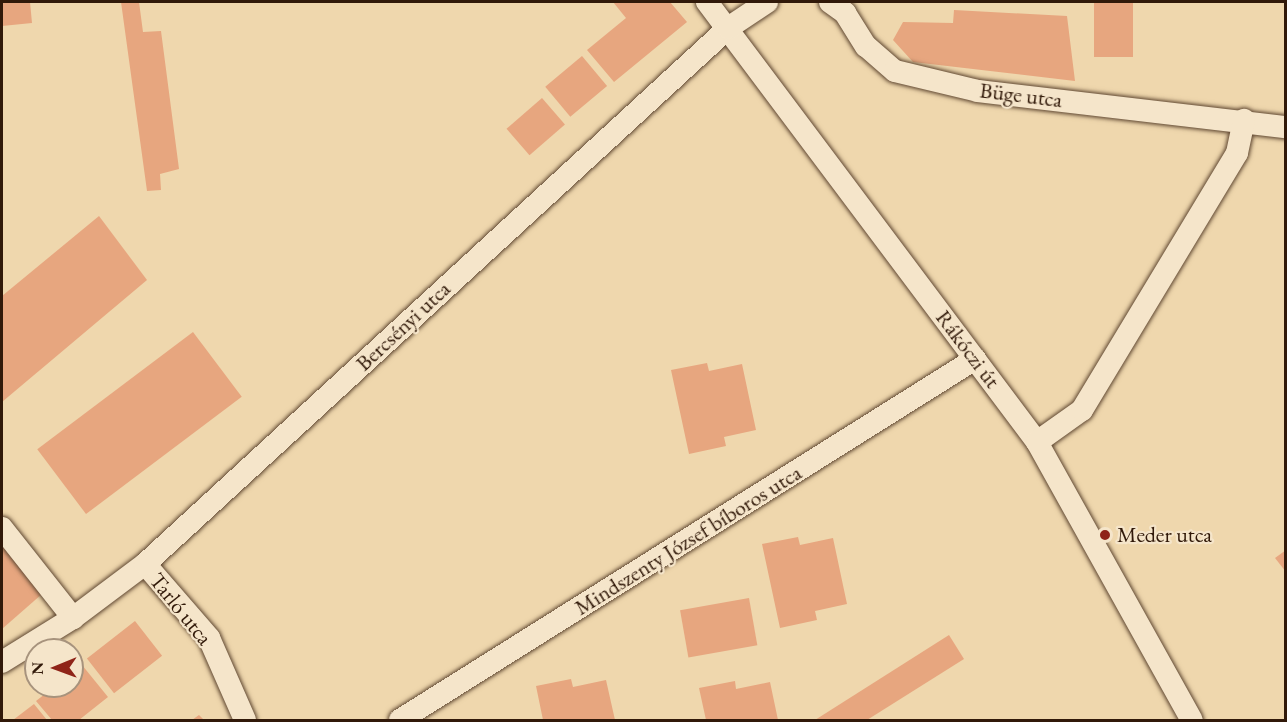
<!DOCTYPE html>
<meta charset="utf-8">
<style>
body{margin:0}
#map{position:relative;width:1287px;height:722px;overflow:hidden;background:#efd7ad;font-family:"EB Garamond",serif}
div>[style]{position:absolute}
.building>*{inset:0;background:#e7a67f;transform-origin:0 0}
.roads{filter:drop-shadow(0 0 2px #604832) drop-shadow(0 0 2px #604832)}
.minor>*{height:22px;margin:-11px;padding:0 11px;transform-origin:11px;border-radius:11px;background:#f5e5ca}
.dots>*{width:16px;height:16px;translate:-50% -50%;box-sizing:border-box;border:3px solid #f5e5ca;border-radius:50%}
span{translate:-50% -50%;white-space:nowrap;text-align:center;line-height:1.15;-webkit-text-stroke:4.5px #f5e5ca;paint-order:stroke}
.street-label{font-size:22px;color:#311909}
.poi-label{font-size:22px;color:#311909}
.left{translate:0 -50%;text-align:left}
.frame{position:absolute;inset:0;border:3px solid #311909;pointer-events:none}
.north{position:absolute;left:24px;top:638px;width:60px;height:60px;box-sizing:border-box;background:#f5e5ca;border:2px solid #a7937d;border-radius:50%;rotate:269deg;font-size:16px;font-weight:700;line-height:24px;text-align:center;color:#311909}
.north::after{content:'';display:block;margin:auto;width:21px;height:27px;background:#8f2418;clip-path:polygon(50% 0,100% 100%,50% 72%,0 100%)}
</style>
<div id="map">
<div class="building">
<i style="clip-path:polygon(2px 2px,30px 2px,32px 23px,2px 26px)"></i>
<i style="clip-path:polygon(121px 2px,139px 2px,143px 32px,161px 31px,179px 169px,160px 174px,161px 190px,147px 191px)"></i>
<i style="clip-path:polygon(613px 2px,670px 2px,687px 22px,614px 82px,587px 50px,626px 18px)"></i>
<i style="left:1094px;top:2px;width:39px;height:55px"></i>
<i style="clip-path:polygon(954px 10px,1067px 16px,1075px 81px,913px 62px,893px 40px,903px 22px,953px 23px)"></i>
<i style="left:582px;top:56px;width:39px;height:48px;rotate:50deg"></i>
<i style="left:542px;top:98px;width:35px;height:47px;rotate:49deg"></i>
<i style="clip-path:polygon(99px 216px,147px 280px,2px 402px,2px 296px)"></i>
<i style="left:193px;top:332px;width:81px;height:195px;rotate:53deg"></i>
<i style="clip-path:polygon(707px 363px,709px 371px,742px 364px,756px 430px,724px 437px,726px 446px,689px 454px,671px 370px)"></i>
<i style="clip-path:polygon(798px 537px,800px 545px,833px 538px,847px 604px,815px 611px,817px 620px,780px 628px,762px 544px)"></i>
<i style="clip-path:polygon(2px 544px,42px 594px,2px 629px)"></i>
<i style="clip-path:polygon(1286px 550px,1286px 572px,1275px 558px)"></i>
<i style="left:749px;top:598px;width:48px;height:70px;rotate:80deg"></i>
<i style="left:135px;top:621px;width:44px;height:61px;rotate:52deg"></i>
<i style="clip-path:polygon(949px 635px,964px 659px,867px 720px,815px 720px)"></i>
<i style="clip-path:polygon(82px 665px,108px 697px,79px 720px,52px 720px,36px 701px,55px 686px,72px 686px,72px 673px)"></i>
<i style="clip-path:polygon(571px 679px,573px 687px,606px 680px,615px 720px,543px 720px,536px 686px)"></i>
<i style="clip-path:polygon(735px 681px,736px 689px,770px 682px,778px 720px,706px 720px,699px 688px)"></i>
<i style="clip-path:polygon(34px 704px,47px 720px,13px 720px)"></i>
<i style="clip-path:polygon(199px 715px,204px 720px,192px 720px)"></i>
</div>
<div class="roads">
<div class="minor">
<i style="left:707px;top:2px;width:550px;rotate:53.13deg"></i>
<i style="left:1037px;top:442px;width:318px;rotate:60.9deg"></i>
<i style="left:830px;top:2px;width:19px;rotate:36deg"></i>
<i style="left:845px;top:13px;width:39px;rotate:58deg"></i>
<i style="left:866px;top:46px;width:38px;rotate:41deg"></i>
<i style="left:895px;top:71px;width:85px;rotate:13.5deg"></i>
<i style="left:978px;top:91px;width:310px;rotate:6.7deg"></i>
<i style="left:1037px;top:442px;width:55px;rotate:-35.4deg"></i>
<i style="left:1082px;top:410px;width:300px;rotate:-58.9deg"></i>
<i style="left:1237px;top:153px;width:34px;rotate:-78deg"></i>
<i style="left:2px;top:528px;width:115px;rotate:51.7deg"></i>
<i style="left:145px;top:564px;width:98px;rotate:49.1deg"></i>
<i style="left:209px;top:638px;width:90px;rotate:66.3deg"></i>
<i style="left:2px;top:662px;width:84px;rotate:-31.8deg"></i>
<i style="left:73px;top:618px;width:90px;rotate:-36.9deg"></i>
<i style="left:145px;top:564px;width:792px;rotate:-42.59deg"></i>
<i style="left:728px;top:28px;width:47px;rotate:-33.7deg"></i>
<i style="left:400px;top:720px;width:679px;rotate:-32.12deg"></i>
</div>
</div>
<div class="dots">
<i style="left:1105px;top:535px;background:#8f2418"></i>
</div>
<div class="street-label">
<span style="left:1021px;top:95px;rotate:7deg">Büge utca</span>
<span style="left:403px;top:326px;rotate:-43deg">Bercsényi utca</span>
<span style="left:968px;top:349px;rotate:53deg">Rákóczi út</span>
<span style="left:688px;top:540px;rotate:-32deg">Mindszenty József bíboros utca</span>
<span style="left:181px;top:609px;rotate:51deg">Tarló utca</span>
</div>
<div class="poi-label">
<span class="left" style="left:1117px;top:535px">Meder utca</span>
</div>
<div class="frame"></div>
<div class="north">N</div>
</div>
